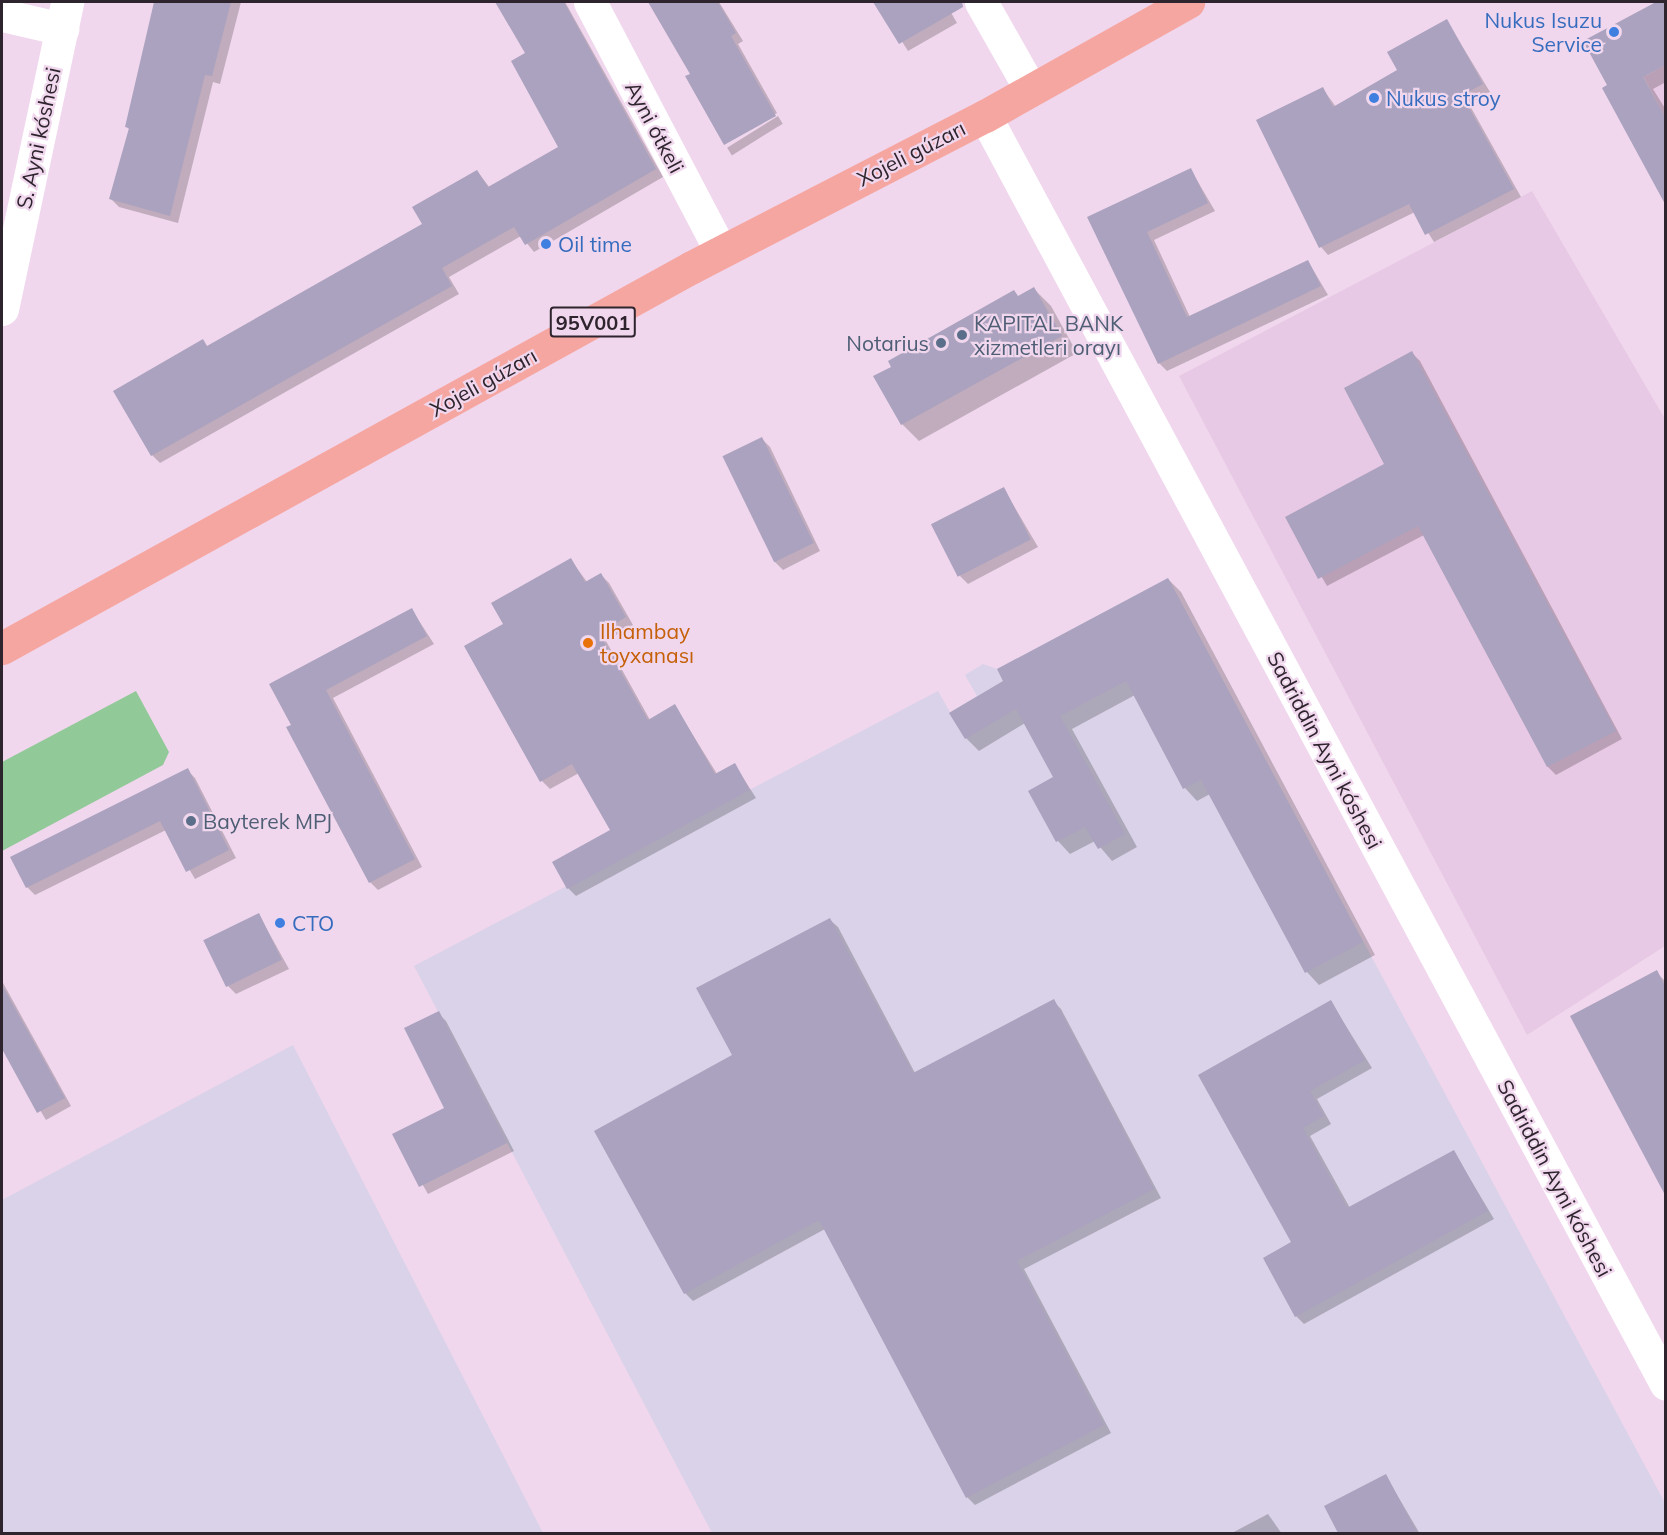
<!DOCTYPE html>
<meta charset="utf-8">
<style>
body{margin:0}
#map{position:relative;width:1667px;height:1535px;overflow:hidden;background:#f0d7ed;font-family:Mulish,sans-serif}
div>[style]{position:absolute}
.built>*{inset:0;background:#e8c9e5}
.industrial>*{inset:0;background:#d9d2e8}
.green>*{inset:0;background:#92c998}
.shadow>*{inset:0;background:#0003;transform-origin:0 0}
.building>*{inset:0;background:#aaa2be;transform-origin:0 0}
.minor>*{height:33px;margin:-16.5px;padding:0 16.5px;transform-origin:16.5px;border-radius:16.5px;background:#fff}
.tertiary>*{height:33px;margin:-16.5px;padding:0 16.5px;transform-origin:16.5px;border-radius:16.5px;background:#fff}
.primary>*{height:33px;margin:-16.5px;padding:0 16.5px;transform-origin:16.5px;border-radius:16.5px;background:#f6a6a1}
.dots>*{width:16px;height:16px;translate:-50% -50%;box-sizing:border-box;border:3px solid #f0d7ed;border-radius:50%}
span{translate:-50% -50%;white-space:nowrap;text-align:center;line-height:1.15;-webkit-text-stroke:4.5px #f0d7ed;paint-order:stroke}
.shield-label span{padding:2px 4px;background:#f0d7ed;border:2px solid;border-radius:4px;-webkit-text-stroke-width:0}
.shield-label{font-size:20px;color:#2e242d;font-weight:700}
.shop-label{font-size:21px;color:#366cbe}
.right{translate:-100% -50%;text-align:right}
.left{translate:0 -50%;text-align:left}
.street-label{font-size:21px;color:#2e242d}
.service-label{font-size:21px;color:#4e5e75}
.food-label{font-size:21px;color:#c56008}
.frame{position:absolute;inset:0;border:3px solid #2e242d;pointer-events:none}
</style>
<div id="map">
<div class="built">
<i style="clip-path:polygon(1665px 65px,1665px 117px,1639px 68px,1646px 76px)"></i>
<i style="clip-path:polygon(1532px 191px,1665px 419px,1665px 946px,1527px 1035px,1179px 376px)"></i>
</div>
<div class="industrial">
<i style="clip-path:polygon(1168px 578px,1665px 1503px,1665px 1533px,712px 1533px,414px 966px,938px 691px,950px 712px,977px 696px,965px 675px,983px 664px,997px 669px)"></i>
<i style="clip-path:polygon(293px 1045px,543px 1533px,2px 1533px,2px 1200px)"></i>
</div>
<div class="green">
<i style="clip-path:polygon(136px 691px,169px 752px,163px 765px,2px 851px,2px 762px)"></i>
</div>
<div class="shadow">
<i style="clip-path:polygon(156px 2px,241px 2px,220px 84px,213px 82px,178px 223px,119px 207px,111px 199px,130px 130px,127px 127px)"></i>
<i style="clip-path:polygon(497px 2px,565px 2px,663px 177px,534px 252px,521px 236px,449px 277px,459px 294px,160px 463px,152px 455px,202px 341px,208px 347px,424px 225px,477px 171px,490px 188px,560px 147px,527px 53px)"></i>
<i style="clip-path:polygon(650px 2px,719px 2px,743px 41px,738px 44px,777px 113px,725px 142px,692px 74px)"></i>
<i style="clip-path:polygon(877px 2px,945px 2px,957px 23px,908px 51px)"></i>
<i style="clip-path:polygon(1659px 2px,1666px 2px,1666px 82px,1653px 89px,1666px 110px,1666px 203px,1604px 89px,1609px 86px,1585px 41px)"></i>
<i style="clip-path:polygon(1447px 21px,1490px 92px,1469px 104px,1521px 197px,1434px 242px,1415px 212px,1328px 255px,1321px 247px,1258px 121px,1323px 89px,1336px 107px,1399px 70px)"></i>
<i style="left:778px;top:116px;width:9px;height:60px;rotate:58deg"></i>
<i style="clip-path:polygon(1191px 170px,1215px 211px,1154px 240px,1190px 317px,1308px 261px,1328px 295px,1167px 371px,1159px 363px,1089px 218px)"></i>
<i style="clip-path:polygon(1034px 289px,1051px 306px,1077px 353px,919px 441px,902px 424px,1019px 297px)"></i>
<i style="clip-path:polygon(1412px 353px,1420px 361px,1622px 739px,1556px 775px,1548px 767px,1424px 535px,1327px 586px,1287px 518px,1387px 464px)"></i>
<i style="clip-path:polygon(762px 439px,770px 447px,820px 551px,783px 570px,775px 562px)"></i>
<i style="clip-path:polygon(1004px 489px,1038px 547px,968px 584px,960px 576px)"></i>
<i style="clip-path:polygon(571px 560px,587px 582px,601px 575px,609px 583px,633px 625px,606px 641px,650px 720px,675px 706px,717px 774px,735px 765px,756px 798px,576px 896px,568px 888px,612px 831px,579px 773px,550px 789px,542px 781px,505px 625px)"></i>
<i style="clip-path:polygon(1168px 579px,1181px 592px,1375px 955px,1319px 985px,1307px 972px,1210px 794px,1197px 801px,1185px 788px,1135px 695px,1072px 729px,1137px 847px,1112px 861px,1095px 841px,1070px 854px,1058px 841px,1030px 791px,1055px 778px,1025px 723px,979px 751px,966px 738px)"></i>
<i style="clip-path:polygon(412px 610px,434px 644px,333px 698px,422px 867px,378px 890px,370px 882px,288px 728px,293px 725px,271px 685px)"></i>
<i style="clip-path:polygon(187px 770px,195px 778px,236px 858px,195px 879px,166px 830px,35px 895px,27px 887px,12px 858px)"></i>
<i style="clip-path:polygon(259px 915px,289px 969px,236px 994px,228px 986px)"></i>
<i style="clip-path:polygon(830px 920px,838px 927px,915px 1073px,1053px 1001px,1061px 1009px,1161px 1198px,1024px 1269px,1111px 1433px,975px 1505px,967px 1497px,825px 1229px,693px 1301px,685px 1293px,734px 1056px)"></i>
<i style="clip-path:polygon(1656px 972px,1666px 982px,1666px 1192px,1572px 1016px)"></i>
<i style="clip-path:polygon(2px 981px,71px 1106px,46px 1120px,2px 1046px)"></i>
<i style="clip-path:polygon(1331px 1002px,1372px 1068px,1317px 1099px,1331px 1124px,1310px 1136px,1350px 1208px,1454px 1152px,1494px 1219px,1304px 1324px,1296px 1316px,1293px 1243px,1200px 1075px)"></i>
<i style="clip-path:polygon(438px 1013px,446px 1021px,514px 1151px,428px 1194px,394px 1135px,446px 1109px)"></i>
<i style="clip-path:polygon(1386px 1476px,1420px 1534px,1340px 1534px,1326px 1507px)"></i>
<i style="clip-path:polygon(1268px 1514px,1282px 1534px,1230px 1534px)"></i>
</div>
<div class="building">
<i style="clip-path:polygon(154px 2px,231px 2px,212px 76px,205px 75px,170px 216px,109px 199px,129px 128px,125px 127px)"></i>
<i style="clip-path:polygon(495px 2px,564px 2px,656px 169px,525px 245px,514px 227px,442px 268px,452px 286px,151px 456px,113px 391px,203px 339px,207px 346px,422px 224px,412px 207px,477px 170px,488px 187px,558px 147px,511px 61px,525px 53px)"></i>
<i style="clip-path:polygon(648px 2px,718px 2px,736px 33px,731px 36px,776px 116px,724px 145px,685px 76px,690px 74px)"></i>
<i style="clip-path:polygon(873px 2px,962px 2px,963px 7px,899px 44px)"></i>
<i style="clip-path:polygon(1656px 2px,1665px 2px,1665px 65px,1643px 77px,1665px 117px,1665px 204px,1602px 88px,1607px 85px,1583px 41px)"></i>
<i style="clip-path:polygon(1447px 19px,1483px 84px,1462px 95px,1514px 189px,1425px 235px,1409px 204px,1319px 248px,1256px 120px,1323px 87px,1333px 107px,1397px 70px,1387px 52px)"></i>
<i style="clip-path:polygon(1191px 168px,1208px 203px,1147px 232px,1187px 317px,1308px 260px,1321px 286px,1158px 364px,1087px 217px)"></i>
<i style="clip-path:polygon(1034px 287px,1062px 336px,901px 425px,873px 376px,891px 367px,888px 361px,1014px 290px,1018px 296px)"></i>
<i style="clip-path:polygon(1412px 351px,1616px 731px,1547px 767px,1418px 526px,1318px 579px,1285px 517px,1384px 464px,1344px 388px)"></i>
<i style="left:762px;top:437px;width:118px;height:44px;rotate:64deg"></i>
<i style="left:1004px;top:487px;width:59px;height:82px;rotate:63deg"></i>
<i style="clip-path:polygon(571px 558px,585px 582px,601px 573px,626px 617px,599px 633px,648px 720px,675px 704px,715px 774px,735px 763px,750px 790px,567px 889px,552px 862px,610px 830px,572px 764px,540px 782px,464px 646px,503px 624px,491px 603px)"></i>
<i style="clip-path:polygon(1168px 578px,1363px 942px,1305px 973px,1201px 780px,1183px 789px,1126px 681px,1060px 716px,1125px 834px,1098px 849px,1085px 827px,1056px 842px,1028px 791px,1053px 777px,1016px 709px,965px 739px,949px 713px,1003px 681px,997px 669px)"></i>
<i style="clip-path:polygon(412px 608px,427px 636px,326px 690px,415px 859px,369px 883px,286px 727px,291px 725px,269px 684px)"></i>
<i style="clip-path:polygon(188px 768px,229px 850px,186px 872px,160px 821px,26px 888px,10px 857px)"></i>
<i style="left:259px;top:913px;width:52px;height:62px;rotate:64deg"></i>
<i style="clip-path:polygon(830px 918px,913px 1073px,1054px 999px,1154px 1189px,1017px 1261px,1104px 1425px,966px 1498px,819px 1220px,684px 1294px,594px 1131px,732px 1055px,696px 988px)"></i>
<i style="clip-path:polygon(1657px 970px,1665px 986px,1665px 1195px,1570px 1016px)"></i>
<i style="clip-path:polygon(2px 985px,65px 1098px,37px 1113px,2px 1049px)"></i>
<i style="clip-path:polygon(1331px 1000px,1365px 1060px,1310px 1091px,1324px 1116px,1303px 1128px,1347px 1208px,1454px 1150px,1488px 1211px,1295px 1317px,1263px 1258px,1291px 1242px,1198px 1075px)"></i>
<i style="clip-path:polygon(439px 1011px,507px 1143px,419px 1187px,392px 1134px,444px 1108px,404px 1028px)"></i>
<i style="clip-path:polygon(1386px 1474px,1417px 1533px,1338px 1533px,1324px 1506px)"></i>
</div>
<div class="minor">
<i style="left:590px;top:2px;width:282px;rotate:62.3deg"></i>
<i style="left:981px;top:2px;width:101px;rotate:60.4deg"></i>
<i style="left:2px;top:15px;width:62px;rotate:13.1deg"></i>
<i style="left:985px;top:116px;width:1439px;rotate:61.76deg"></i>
</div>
<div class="tertiary">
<i style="left:2px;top:309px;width:314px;rotate:-78deg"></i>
</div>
<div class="primary">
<i style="left:2px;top:648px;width:788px;rotate:-28.91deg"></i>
<i style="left:692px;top:267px;width:330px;rotate:-27.3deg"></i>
<i style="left:985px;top:116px;width:233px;rotate:-29.3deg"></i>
</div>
<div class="dots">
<i style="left:1614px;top:32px;background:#3f7fe0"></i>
<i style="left:1374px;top:98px;background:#3f7fe0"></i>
<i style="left:546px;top:244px;background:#3f7fe0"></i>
<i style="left:962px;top:335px;background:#5c6f8a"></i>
<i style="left:941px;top:343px;background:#5c6f8a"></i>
<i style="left:588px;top:643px;background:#e8710a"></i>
<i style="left:191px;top:821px;background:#5c6f8a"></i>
<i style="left:280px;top:923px;background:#3f7fe0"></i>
</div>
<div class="shield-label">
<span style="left:593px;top:322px">95V001</span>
</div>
<div class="shop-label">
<span class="right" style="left:1602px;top:32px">Nukus Isuzu<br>Service</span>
<span class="left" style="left:1386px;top:98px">Nukus stroy</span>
<span class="left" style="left:558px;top:244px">Oil time</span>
<span class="left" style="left:292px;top:923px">СТО</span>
</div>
<div class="street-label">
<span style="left:655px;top:127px;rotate:62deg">Ayni ótkeli</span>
<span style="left:38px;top:138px;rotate:-78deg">S. Ayni kóshesi</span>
<span style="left:911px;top:153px;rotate:-27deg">Xojeli gúzarı</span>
<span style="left:483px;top:382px;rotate:-29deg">Xojeli gúzarı</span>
<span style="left:1325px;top:750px;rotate:62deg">Sadriddin Ayni kóshesi</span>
<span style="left:1555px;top:1178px;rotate:62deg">Sadriddin Ayni kóshesi</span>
</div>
<div class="service-label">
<span class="left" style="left:974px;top:335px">KAPITAL BANK<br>xizmetleri orayı</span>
<span class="right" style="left:929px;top:343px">Notarius</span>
<span class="left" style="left:203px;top:821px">Bayterek MPJ</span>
</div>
<div class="food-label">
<span class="left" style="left:600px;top:643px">Ilhambay<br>toyxanası</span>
</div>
<div class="frame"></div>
</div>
